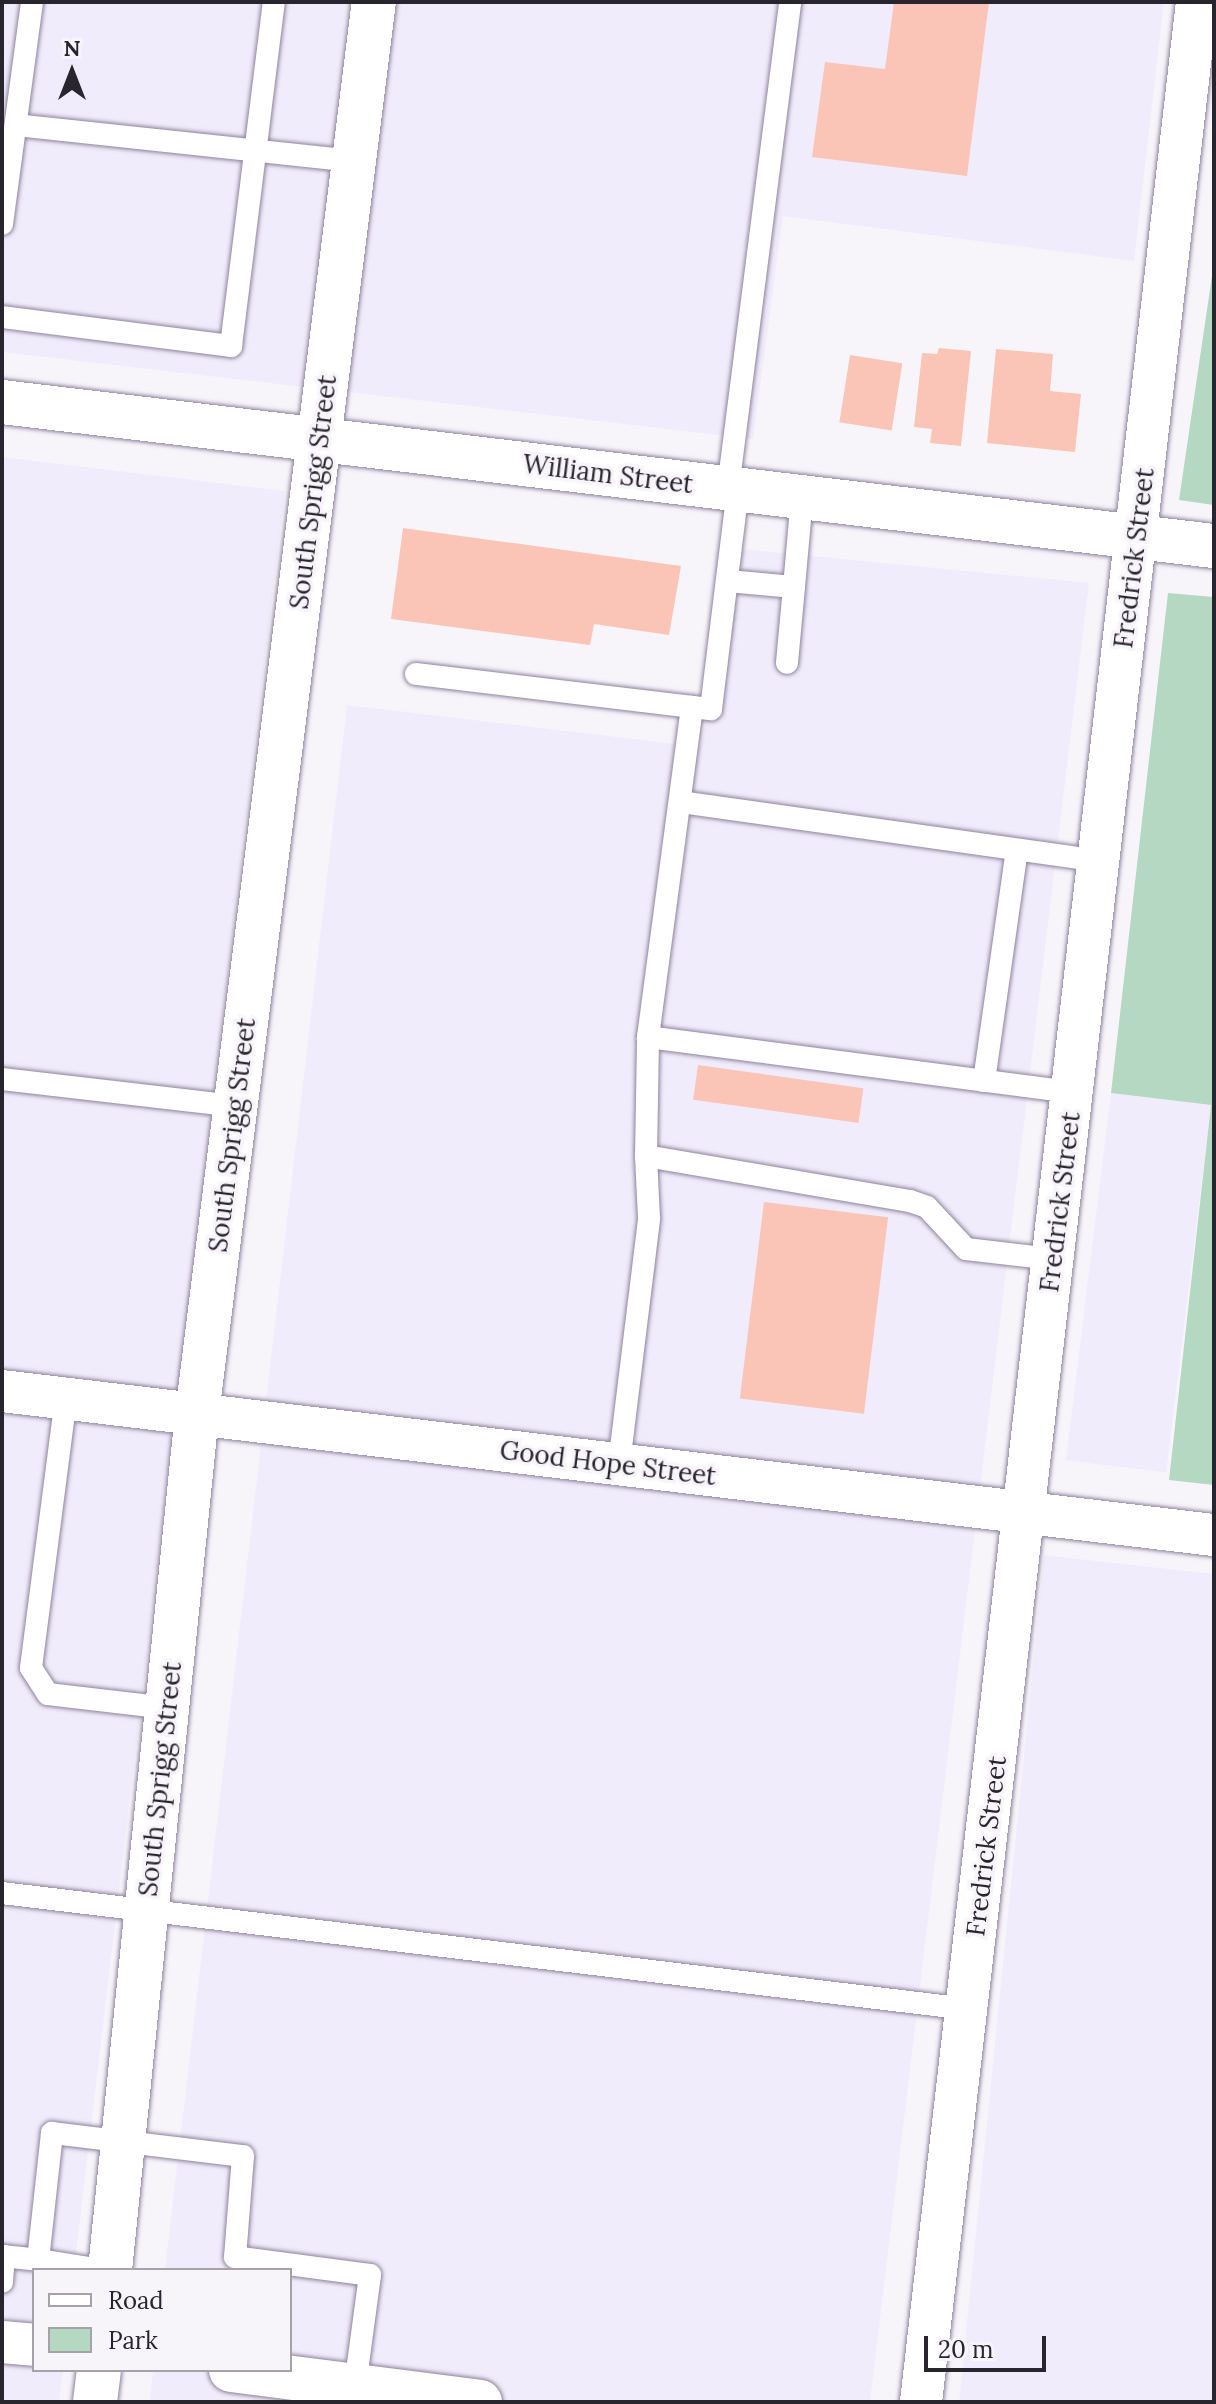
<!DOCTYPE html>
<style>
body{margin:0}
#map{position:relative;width:1216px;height:2404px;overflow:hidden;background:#f7f5fa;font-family:Lora,serif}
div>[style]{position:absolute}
.built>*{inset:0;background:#f1ecfb;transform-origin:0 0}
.green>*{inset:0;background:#b5d8c3}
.building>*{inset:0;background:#fac4b7;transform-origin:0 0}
.roads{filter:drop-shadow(0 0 2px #8c839d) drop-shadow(0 0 2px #8c839d)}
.lane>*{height:22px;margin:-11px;padding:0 11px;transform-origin:11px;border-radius:11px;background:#fff}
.street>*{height:42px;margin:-21px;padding:0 21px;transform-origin:21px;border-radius:21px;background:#fff}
.secondary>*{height:44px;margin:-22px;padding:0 22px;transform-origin:22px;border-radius:22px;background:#fff}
span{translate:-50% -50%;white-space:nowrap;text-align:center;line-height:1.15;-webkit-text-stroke:7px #f7f5fa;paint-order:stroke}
.street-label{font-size:26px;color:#29252f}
.frame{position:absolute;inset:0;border:4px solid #29252f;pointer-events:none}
.legend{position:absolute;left:32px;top:2268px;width:260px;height:104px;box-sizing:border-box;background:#f7f5fa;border:2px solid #a5a2a9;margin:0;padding:10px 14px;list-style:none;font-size:24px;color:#29252f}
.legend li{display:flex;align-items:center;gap:16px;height:40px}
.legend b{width:40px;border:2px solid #a5a2a9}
.north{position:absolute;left:32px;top:32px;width:80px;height:80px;-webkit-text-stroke:6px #f7f5fa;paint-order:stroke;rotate:0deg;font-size:22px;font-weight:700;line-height:32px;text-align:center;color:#29252f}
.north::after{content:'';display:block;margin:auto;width:28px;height:36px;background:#29252f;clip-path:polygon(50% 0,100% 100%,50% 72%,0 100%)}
.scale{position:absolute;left:924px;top:2336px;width:122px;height:36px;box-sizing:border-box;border:4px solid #29252f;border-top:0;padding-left:10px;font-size:24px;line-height:28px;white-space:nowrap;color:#29252f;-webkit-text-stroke:6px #f7f5fa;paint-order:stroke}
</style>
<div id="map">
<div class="built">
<i style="clip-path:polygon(2px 2px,1164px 2px,1134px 261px,783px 216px,753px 439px,2px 352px)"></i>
<i style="clip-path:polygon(2px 457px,285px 491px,74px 2270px,34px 2270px,34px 2370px,63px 2370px,59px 2402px,2px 2402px)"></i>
<i style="clip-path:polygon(741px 549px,1089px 583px,870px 2402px,150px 2402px,153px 2370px,290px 2370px,290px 2270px,165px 2270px,347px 705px,701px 747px)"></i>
<i style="left:1111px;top:1093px;width:101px;height:370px;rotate:7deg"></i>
<i style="clip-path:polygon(1044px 1555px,1214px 1574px,1214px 2402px,959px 2402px)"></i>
</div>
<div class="green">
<i style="clip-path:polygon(1214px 262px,1214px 505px,1179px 500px)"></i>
<i style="clip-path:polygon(1168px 593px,1214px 597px,1214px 1485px,1169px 1480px,1211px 1105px,1111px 1093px)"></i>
</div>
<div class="building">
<i style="clip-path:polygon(894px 2px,989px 2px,967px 176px,812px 157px,825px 62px,885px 69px)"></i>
<i style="clip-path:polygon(939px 348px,971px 351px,961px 446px,930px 443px,932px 429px,914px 427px,922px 353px,937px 354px)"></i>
<i style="clip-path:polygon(996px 349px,1053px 354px,1050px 391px,1081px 394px,1075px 452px,987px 443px)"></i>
<i style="left:850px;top:355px;width:53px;height:68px;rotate:9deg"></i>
<i style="clip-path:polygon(403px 528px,681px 566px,669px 635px,594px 624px,590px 645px,391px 619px)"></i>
<i style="left:698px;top:1065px;width:167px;height:35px;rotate:8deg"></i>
<i style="left:764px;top:1202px;width:125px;height:198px;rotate:7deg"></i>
</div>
<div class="roads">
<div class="lane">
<i style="left:16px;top:125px;width:340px;rotate:6.1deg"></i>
<i style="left:2px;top:224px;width:224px;rotate:-82.3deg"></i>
<i style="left:2px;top:317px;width:231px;rotate:7.2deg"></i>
<i style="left:231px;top:346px;width:347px;rotate:-82.9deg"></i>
<i style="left:728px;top:488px;width:490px;rotate:-82.7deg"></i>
<i style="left:728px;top:581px;width:66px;rotate:5.2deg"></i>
<i style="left:794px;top:587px;width:76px;rotate:95.3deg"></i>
<i style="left:794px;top:587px;width:90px;rotate:-84.9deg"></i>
<i style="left:416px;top:674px;width:297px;rotate:6.8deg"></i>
<i style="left:711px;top:709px;width:221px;rotate:-83deg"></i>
<i style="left:680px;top:802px;width:423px;rotate:8deg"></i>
<i style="left:648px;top:1037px;width:428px;rotate:7.4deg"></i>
<i style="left:2px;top:1079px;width:236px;rotate:6.6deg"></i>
<i style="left:984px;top:1081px;width:233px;rotate:-81.9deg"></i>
<i style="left:646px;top:1156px;width:268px;rotate:9.7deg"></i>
<i style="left:910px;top:1201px;width:18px;rotate:19deg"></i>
<i style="left:927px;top:1207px;width:57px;rotate:47.1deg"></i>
<i style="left:966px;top:1249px;width:88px;rotate:6.6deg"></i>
<i style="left:66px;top:1398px;width:272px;rotate:97.4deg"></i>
<i style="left:31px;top:1668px;width:31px;rotate:57deg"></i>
<i style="left:48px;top:1694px;width:120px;rotate:6.7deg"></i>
<i style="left:619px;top:1464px;width:248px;rotate:-83deg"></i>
<i style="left:649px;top:1218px;width:62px;rotate:-92.8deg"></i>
<i style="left:646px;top:1156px;width:119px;rotate:-89deg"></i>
<i style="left:648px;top:1037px;width:333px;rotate:-82.4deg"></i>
<i style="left:2px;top:1893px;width:972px;rotate:6.85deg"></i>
<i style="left:2px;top:2256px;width:36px;rotate:6deg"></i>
<i style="left:102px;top:2270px;width:65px;rotate:-171.1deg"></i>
<i style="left:38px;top:2260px;width:128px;rotate:-83.7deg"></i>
<i style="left:52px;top:2133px;width:192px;rotate:6.9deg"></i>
<i style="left:243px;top:2156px;width:101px;rotate:94.5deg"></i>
<i style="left:235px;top:2257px;width:136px;rotate:7.6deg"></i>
<i style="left:370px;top:2275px;width:119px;rotate:97.7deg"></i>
<i style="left:2px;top:2282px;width:26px;rotate:-86deg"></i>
</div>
<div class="street">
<i style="left:2px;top:1391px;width:1221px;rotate:6.78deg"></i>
<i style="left:2px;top:2342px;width:32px;rotate:5deg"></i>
<i style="left:921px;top:2402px;width:2416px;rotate:-83.44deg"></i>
</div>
<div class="secondary">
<i style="left:2px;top:402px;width:1221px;rotate:6.78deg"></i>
<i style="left:110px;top:2270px;width:860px;rotate:-84.2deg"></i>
<i style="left:197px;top:1414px;width:1423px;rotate:-82.86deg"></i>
<i style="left:231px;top:2370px;width:251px;rotate:7.3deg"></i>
<i style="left:95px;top:2402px;width:32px;rotate:-83deg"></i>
</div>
</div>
<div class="street-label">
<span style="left:608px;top:474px;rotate:7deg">William Street</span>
<span style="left:313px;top:492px;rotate:-83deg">South Sprigg Street</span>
<span style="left:1134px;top:558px;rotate:-83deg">Fredrick Street</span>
<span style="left:232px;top:1135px;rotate:-83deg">South Sprigg Street</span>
<span style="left:1060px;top:1202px;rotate:-83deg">Fredrick Street</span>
<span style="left:608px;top:1463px;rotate:7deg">Good Hope Street</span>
<span style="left:160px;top:1779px;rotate:-84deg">South Sprigg Street</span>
<span style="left:986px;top:1846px;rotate:-83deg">Fredrick Street</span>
</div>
<div class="frame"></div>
<ul class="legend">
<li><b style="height:10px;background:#fff"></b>Road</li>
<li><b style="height:22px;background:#b5d8c3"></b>Park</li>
</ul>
<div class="north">N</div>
<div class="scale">20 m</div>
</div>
